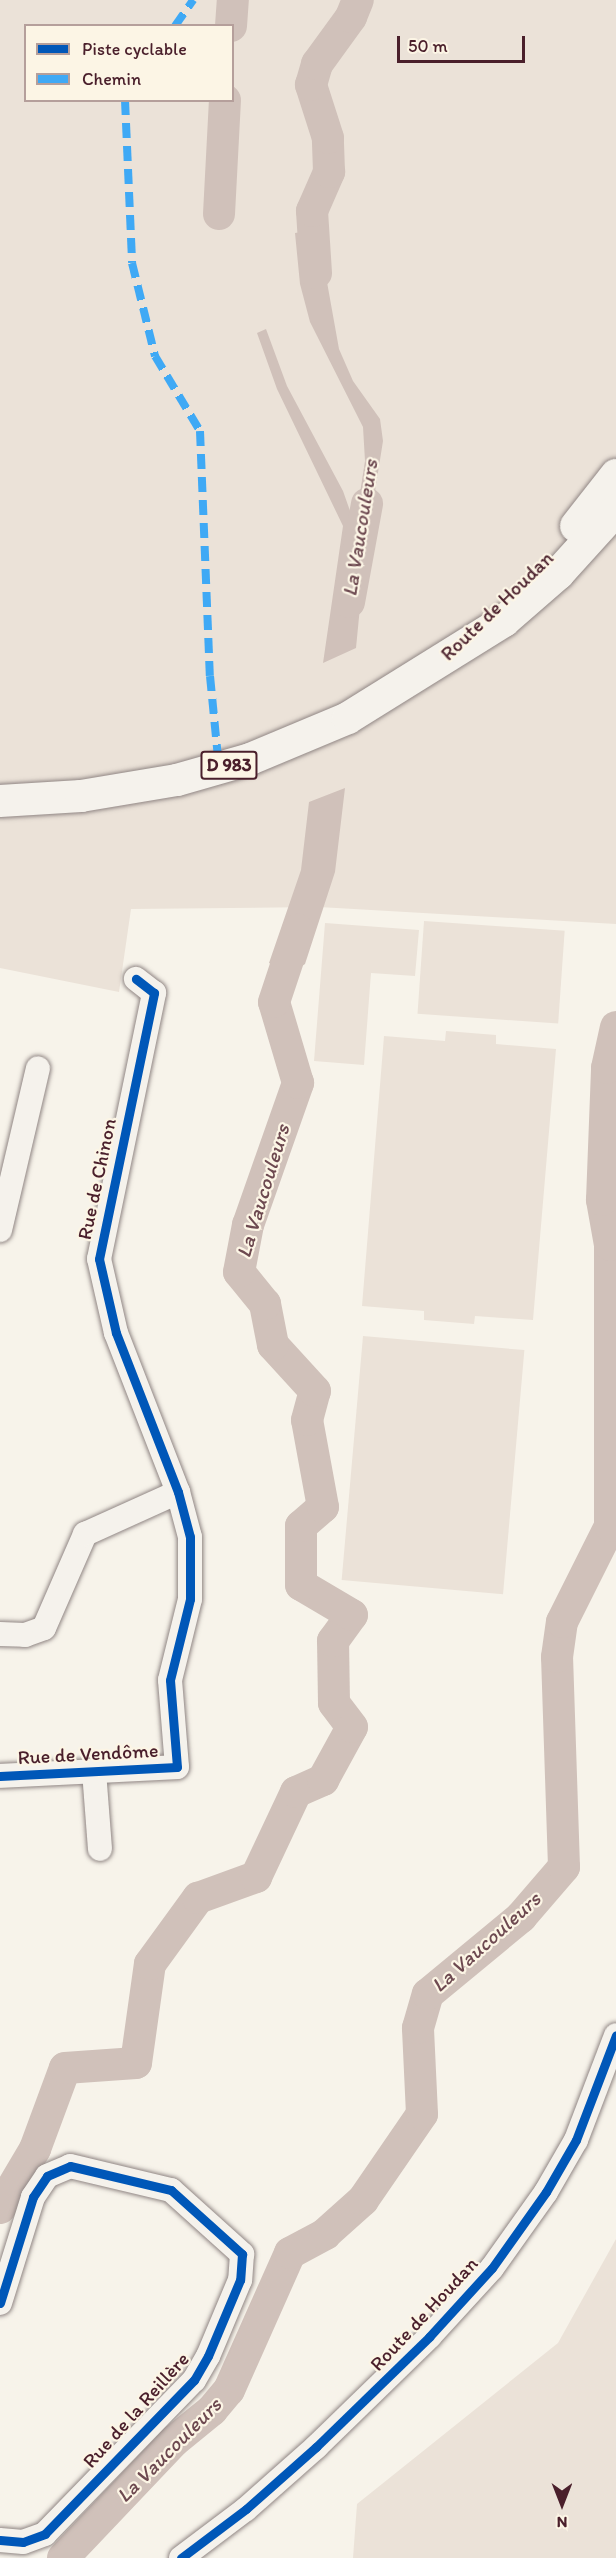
<!DOCTYPE html>
<meta charset="utf-8">
<style>
body{margin:0}
#map{position:relative;width:616px;height:2558px;overflow:hidden;background:#f7f3ea;font-family:Itim,sans-serif}
div>[style]{position:absolute}
.green>*{inset:0;background:#ebe2d8;transform-origin:0 0}
.water>*{inset:0;background:#d0c1ba}
.river>*{height:32px;margin:-16px;padding:0 16px;transform-origin:16px;border-radius:16px;background:#d0c1ba}
.roads{filter:drop-shadow(0 0 2px #908684) drop-shadow(0 0 2px #908684)}
.minor>*{height:24px;margin:-12px;padding:0 12px;transform-origin:12px;border-radius:12px;background:#f5f2ec}
.major>*{height:32px;margin:-16px;padding:0 16px;transform-origin:16px;border-radius:16px;background:#f5f2ec}
.quiet>*{height:8px;margin-top:-4px;transform-origin:0;background:repeating-linear-gradient(90deg,#3fa9f5 0 15px,transparent 0 23px)}
.cycleway>*{height:9px;margin:-4.5px;padding:0 4.5px;transform-origin:4.5px;border-radius:4.5px;background:#0057b8}
span{translate:-50% -50%;white-space:nowrap;text-align:center;line-height:1.15;-webkit-text-stroke:4.5px #fcf5e5;paint-order:stroke}
.shield-label span{padding:2px 4px;background:#fcf5e5;border:2px solid;border-radius:4px;-webkit-text-stroke-width:0}
.shield-label{font-size:18px;color:#4a1f2b;font-weight:700}
.street-label{font-size:20px;color:#4a1f2b}
.water-label{font-size:21px;color:#6d4950;font-style:italic}
.legend{position:absolute;left:24px;top:24px;width:210px;height:78px;box-sizing:border-box;background:#fcf5e5;border:2px solid #b59f9b;margin:0;padding:8px 10px;list-style:none;font-size:18px;color:#4a1f2b}
.legend li{display:flex;align-items:center;gap:12px;height:30px}
.legend b{width:30px;border:2px solid #b59f9b}
.north{position:absolute;left:532px;top:2474px;width:60px;height:60px;-webkit-text-stroke:4px #fcf5e5;paint-order:stroke;rotate:180deg;font-size:16px;font-weight:700;line-height:24px;text-align:center;color:#4a1f2b}
.north::after{content:'';display:block;margin:auto;width:21px;height:27px;background:#4a1f2b;clip-path:polygon(50% 0,100% 100%,50% 72%,0 100%)}
.scale{position:absolute;left:397px;top:36px;width:128px;height:27px;box-sizing:border-box;border:3px solid #4a1f2b;border-top:0;padding-left:8px;font-size:18px;line-height:21px;white-space:nowrap;color:#4a1f2b;-webkit-text-stroke:4px #fcf5e5;paint-order:stroke}
</style>
<div id="map">
<div class="green">
<i style="clip-path:polygon(evenodd,0 0,616px 0,616px 924px,319px 907px,131px 909px,119px 992px,0 968px,0 0,26px 26px,232px 26px,232px 100px,26px 100px,26px 26px)"></i>
<i style="left:424px;top:921px;width:141px;height:93px;rotate:4deg"></i>
<i style="clip-path:polygon(325px 923px,419px 930px,415px 976px,371px 973px,364px 1065px,314px 1061px)"></i>
<i style="clip-path:polygon(446px 1031px,496px 1035px,496px 1044px,556px 1049px,533px 1320px,475px 1316px,474px 1324px,424px 1320px,424px 1311px,362px 1306px,384px 1036px,445px 1041px)"></i>
<i style="left:363px;top:1336px;width:162px;height:245px;rotate:5deg"></i>
<i style="clip-path:polygon(616px 2239px,616px 2558px,353px 2558px,357px 2504px,558px 2343px)"></i>
</div>
<div class="water">
<i style="clip-path:polygon(328px 228px,320px 243px,339px 349px,353px 381px,380px 419px,383px 441px,366px 548px,356px 547px,360px 607px,356px 648px,323px 663px,343px 526px,277px 389px,257px 333px,266px 329px,287px 386px,343px 491px,355px 525px,365px 461px,363px 427px,310px 322px,300px 284px,295px 233px)"></i>
<i style="clip-path:polygon(345px 788px,335px 872px,305px 964px,290px 974px,269px 963px,301px 870px,309px 802px)"></i>
</div>
<div class="river">
<i style="left:231px;top:26px;width:26px;rotate:-86deg"></i>
<i style="left:219px;top:214px;width:114px;rotate:-87deg"></i>
<i style="left:316px;top:273px;width:62px;rotate:-93.7deg"></i>
<i style="left:312px;top:211px;width:43px;rotate:-66.4deg"></i>
<i style="left:329px;top:172px;width:34px;rotate:-92deg"></i>
<i style="left:328px;top:138px;width:56px;rotate:-107.8deg"></i>
<i style="left:311px;top:85px;width:22px;rotate:-74deg"></i>
<i style="left:317px;top:64px;width:58px;rotate:-54.1deg"></i>
<i style="left:351px;top:17px;width:18px;rotate:-68deg"></i>
<i style="left:349px;top:602px;width:100px;rotate:-79.6deg"></i>
<i style="left:0;top:2208px;width:69px;rotate:-59.3deg"></i>
<i style="left:35px;top:2149px;width:86px;rotate:-69.7deg"></i>
<i style="left:65px;top:2068px;width:71px;rotate:-4deg"></i>
<i style="left:136px;top:2063px;width:100px;rotate:-82deg"></i>
<i style="left:150px;top:1964px;width:82px;rotate:-54deg"></i>
<i style="left:198px;top:1898px;width:62px;rotate:-19.9deg"></i>
<i style="left:256px;top:1877px;width:94px;rotate:-64.8deg"></i>
<i style="left:296px;top:1792px;width:30px;rotate:-24deg"></i>
<i style="left:323px;top:1780px;width:60px;rotate:-61.3deg"></i>
<i style="left:352px;top:1727px;width:30px;rotate:-127deg"></i>
<i style="left:334px;top:1703px;width:62px;rotate:-90.9deg"></i>
<i style="left:333px;top:1641px;width:32px;rotate:-54deg"></i>
<i style="left:352px;top:1615px;width:59px;rotate:-149.5deg"></i>
<i style="left:301px;top:1585px;width:59px;rotate:-90deg"></i>
<i style="left:301px;top:1526px;width:29px;rotate:-41deg"></i>
<i style="left:323px;top:1507px;width:88px;rotate:-100.4deg"></i>
<i style="left:307px;top:1420px;width:30px;rotate:-75deg"></i>
<i style="left:315px;top:1391px;width:62px;rotate:-132.4deg"></i>
<i style="left:273px;top:1345px;width:42px;rotate:-101deg"></i>
<i style="left:265px;top:1304px;width:41px;rotate:-129.1deg"></i>
<i style="left:239px;top:1272px;width:48px;rotate:-79.2deg"></i>
<i style="left:248px;top:1225px;width:151px;rotate:-70.6deg"></i>
<i style="left:298px;top:1083px;width:84px;rotate:-106.5deg"></i>
<i style="left:274px;top:1002px;width:76px;rotate:-71.6deg"></i>
<i style="left:63px;top:2558px;width:161px;rotate:-46.5deg"></i>
<i style="left:174px;top:2441px;width:49px;rotate:-39.2deg"></i>
<i style="left:212px;top:2410px;width:26px;rotate:-50deg"></i>
<i style="left:229px;top:2390px;width:150px;rotate:-66deg"></i>
<i style="left:290px;top:2253px;width:40px;rotate:-28deg"></i>
<i style="left:325px;top:2234px;width:51px;rotate:-41.8deg"></i>
<i style="left:363px;top:2200px;width:104px;rotate:-55.5deg"></i>
<i style="left:422px;top:2114px;width:86px;rotate:-92.7deg"></i>
<i style="left:418px;top:2028px;width:35px;rotate:-74deg"></i>
<i style="left:428px;top:1994px;width:121px;rotate:-39.6deg"></i>
<i style="left:521px;top:1917px;width:66px;rotate:-49.3deg"></i>
<i style="left:564px;top:1867px;width:210px;rotate:-91.9deg"></i>
<i style="left:557px;top:1657px;width:35px;rotate:-82deg"></i>
<i style="left:562px;top:1622px;width:107px;rotate:-63.4deg"></i>
<i style="left:610px;top:1526px;width:281px;rotate:-90deg"></i>
<i style="left:610px;top:1245px;width:46px;rotate:-100.1deg"></i>
<i style="left:602px;top:1200px;width:132px;rotate:-87.8deg"></i>
<i style="left:607px;top:1068px;width:42px;rotate:-77.6deg"></i>
</div>
<div class="roads">
<div class="minor">
<i style="left:0;top:1230px;width:166px;rotate:-76.8deg"></i>
<i style="left:0;top:1634px;width:25px;rotate:2deg"></i>
<i style="left:25px;top:1635px;width:20px;rotate:-20deg"></i>
<i style="left:44px;top:1628px;width:103px;rotate:-66.4deg"></i>
<i style="left:85px;top:1534px;width:102px;rotate:-24.3deg"></i>
<i style="left:94px;top:1771px;width:78px;rotate:85.6deg"></i>
<i style="left:0;top:1776px;width:177px;rotate:-2.9deg"></i>
<i style="left:177px;top:1767px;width:87px;rotate:-94.6deg"></i>
<i style="left:170px;top:1680px;width:83px;rotate:-76.1deg"></i>
<i style="left:190px;top:1599px;width:62px;rotate:-90deg"></i>
<i style="left:190px;top:1537px;width:47px;rotate:-104.9deg"></i>
<i style="left:178px;top:1492px;width:171px;rotate:-111.3deg"></i>
<i style="left:116px;top:1333px;width:76px;rotate:-102.9deg"></i>
<i style="left:99px;top:1259px;width:272px;rotate:-78.3deg"></i>
<i style="left:154px;top:993px;width:23px;rotate:-142deg"></i>
<i style="left:0;top:2303px;width:111px;rotate:-72.7deg"></i>
<i style="left:33px;top:2197px;width:25px;rotate:-56deg"></i>
<i style="left:47px;top:2176px;width:25px;rotate:-23deg"></i>
<i style="left:70px;top:2166px;width:104px;rotate:13.4deg"></i>
<i style="left:171px;top:2190px;width:96px;rotate:42deg"></i>
<i style="left:242px;top:2254px;width:26px;rotate:94deg"></i>
<i style="left:240px;top:2280px;width:82px;rotate:112.8deg"></i>
<i style="left:208px;top:2356px;width:28px;rotate:120deg"></i>
<i style="left:194px;top:2380px;width:214px;rotate:134.1deg"></i>
<i style="left:45px;top:2534px;width:23px;rotate:160deg"></i>
<i style="left:23px;top:2542px;width:23px;rotate:-175deg"></i>
<i style="left:181px;top:2558px;width:81px;rotate:-37deg"></i>
<i style="left:246px;top:2509px;width:94px;rotate:-41.5deg"></i>
<i style="left:316px;top:2447px;width:158px;rotate:-44.2deg"></i>
<i style="left:429px;top:2337px;width:93px;rotate:-47.6deg"></i>
<i style="left:492px;top:2268px;width:93px;rotate:-54.6deg"></i>
<i style="left:546px;top:2192px;width:60px;rotate:-60deg"></i>
<i style="left:576px;top:2140px;width:112px;rotate:-69.1deg"></i>
</div>
<div class="major">
<i style="left:576px;top:526px;width:65px;rotate:-51.9deg"></i>
<i style="left:0;top:801px;width:81px;rotate:-3.5deg"></i>
<i style="left:81px;top:796px;width:97px;rotate:-9.5deg"></i>
<i style="left:177px;top:780px;width:76px;rotate:-16deg"></i>
<i style="left:250px;top:759px;width:106px;rotate:-22.7deg"></i>
<i style="left:348px;top:718px;width:184px;rotate:-31.9deg"></i>
<i style="left:504px;top:621px;width:72px;rotate:-41deg"></i>
<i style="left:558px;top:574px;width:86px;rotate:-47.8deg"></i>
</div>
</div>
<div class="quiet">
<i style="left:175px;top:26px;width:32px;rotate:-55deg"></i>
<i style="left:125px;top:100px;width:163px;rotate:87.5deg"></i>
<i style="left:132px;top:263px;width:96px;rotate:76.1deg"></i>
<i style="left:155px;top:356px;width:87px;rotate:59deg"></i>
<i style="left:200px;top:431px;width:245px;rotate:87.7deg"></i>
<i style="left:210px;top:676px;width:92px;rotate:84.4deg"></i>
</div>
<div class="cycleway">
<i style="left:0;top:1776px;width:177px;rotate:-2.9deg"></i>
<i style="left:177px;top:1767px;width:87px;rotate:-94.6deg"></i>
<i style="left:170px;top:1680px;width:83px;rotate:-76.1deg"></i>
<i style="left:190px;top:1599px;width:62px;rotate:-90deg"></i>
<i style="left:190px;top:1537px;width:47px;rotate:-104.9deg"></i>
<i style="left:178px;top:1492px;width:171px;rotate:-111.3deg"></i>
<i style="left:116px;top:1333px;width:76px;rotate:-102.9deg"></i>
<i style="left:99px;top:1259px;width:272px;rotate:-78.3deg"></i>
<i style="left:154px;top:993px;width:23px;rotate:-142deg"></i>
<i style="left:0;top:2303px;width:111px;rotate:-72.7deg"></i>
<i style="left:33px;top:2197px;width:25px;rotate:-56deg"></i>
<i style="left:47px;top:2176px;width:25px;rotate:-23deg"></i>
<i style="left:70px;top:2166px;width:104px;rotate:13.4deg"></i>
<i style="left:171px;top:2190px;width:96px;rotate:42deg"></i>
<i style="left:242px;top:2254px;width:26px;rotate:94deg"></i>
<i style="left:240px;top:2280px;width:82px;rotate:112.8deg"></i>
<i style="left:208px;top:2356px;width:28px;rotate:120deg"></i>
<i style="left:194px;top:2380px;width:214px;rotate:134.1deg"></i>
<i style="left:45px;top:2534px;width:23px;rotate:160deg"></i>
<i style="left:23px;top:2542px;width:23px;rotate:-175deg"></i>
<i style="left:181px;top:2558px;width:81px;rotate:-37deg"></i>
<i style="left:246px;top:2509px;width:94px;rotate:-41.5deg"></i>
<i style="left:316px;top:2447px;width:158px;rotate:-44.2deg"></i>
<i style="left:429px;top:2337px;width:93px;rotate:-47.6deg"></i>
<i style="left:492px;top:2268px;width:93px;rotate:-54.6deg"></i>
<i style="left:546px;top:2192px;width:60px;rotate:-60deg"></i>
<i style="left:576px;top:2140px;width:112px;rotate:-69.1deg"></i>
</div>
<div class="shield-label">
<span style="left:229px;top:765px">D 983</span>
</div>
<div class="street-label">
<span style="left:497px;top:606px;rotate:-44deg">Route de Houdan</span>
<span style="left:97px;top:1179px;rotate:-78deg">Rue de Chinon</span>
<span style="left:88px;top:1754px;rotate:-3deg">Rue de Vendôme</span>
<span style="left:424px;top:2314px;rotate:-47deg">Route de Houdan</span>
<span style="left:136px;top:2410px;rotate:-48deg">Rue de la Reillère</span>
</div>
<div class="water-label">
<span style="left:360px;top:528px;rotate:-81deg">La Vaucouleurs</span>
<span style="left:263px;top:1191px;rotate:-73deg">La Vaucouleurs</span>
<span style="left:486px;top:1942px;rotate:-42deg">La Vaucouleurs</span>
<span style="left:169px;top:2450px;rotate:-45deg">La Vaucouleurs</span>
</div>
<ul class="legend">
<li><b style="height:8px;background:#0057b8"></b>Piste cyclable</li>
<li><b style="height:8px;background:#3fa9f5"></b>Chemin</li>
</ul>
<div class="north">N</div>
<div class="scale">50 m</div>
</div>
